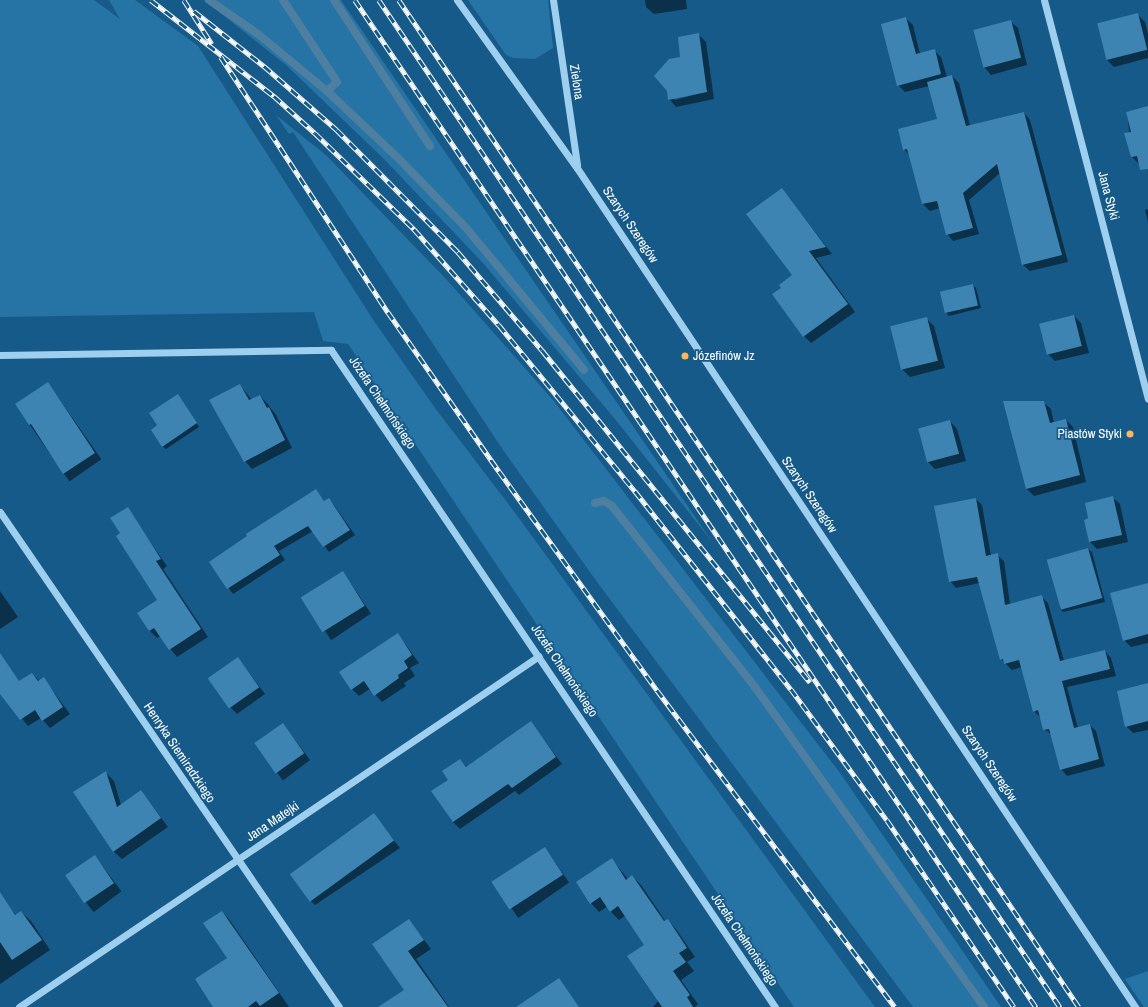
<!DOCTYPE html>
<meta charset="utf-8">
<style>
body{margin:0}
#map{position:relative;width:1148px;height:1007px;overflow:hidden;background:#165a89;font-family:"Archivo Narrow",sans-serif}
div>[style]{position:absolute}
.green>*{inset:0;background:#2673a6}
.shadow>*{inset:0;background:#0007;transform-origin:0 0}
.stream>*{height:8px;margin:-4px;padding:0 4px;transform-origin:4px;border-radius:4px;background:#4e7fa1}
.building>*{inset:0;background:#3e84b2;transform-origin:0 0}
.minor>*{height:7px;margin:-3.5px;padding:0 3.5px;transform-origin:3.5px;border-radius:3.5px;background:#9ecfee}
.rail>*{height:4.5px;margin-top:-2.25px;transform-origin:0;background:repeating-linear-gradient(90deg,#165a89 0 9px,#fff 0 18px);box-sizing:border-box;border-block:1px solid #fff}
.dots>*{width:11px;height:11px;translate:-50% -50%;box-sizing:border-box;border:2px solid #165a89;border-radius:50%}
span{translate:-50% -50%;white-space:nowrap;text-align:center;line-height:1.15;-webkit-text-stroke:3.5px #165a89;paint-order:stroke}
.street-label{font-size:13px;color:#fff}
.poi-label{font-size:13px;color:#fff}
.left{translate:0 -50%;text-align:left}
.right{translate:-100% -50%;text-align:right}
</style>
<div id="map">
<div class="green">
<i style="clip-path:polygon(0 0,94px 0,120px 19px,109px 0,135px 0,198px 46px,374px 321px,435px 408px,513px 510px,875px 1007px,794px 1007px,348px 344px,323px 341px,314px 312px,0 317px)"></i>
<i style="clip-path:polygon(204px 0,341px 0,713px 543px,615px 419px,483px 263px,383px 158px,286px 65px)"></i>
<i style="clip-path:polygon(468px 0,548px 0,553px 48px,535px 59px,513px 58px,506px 55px)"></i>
<i style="clip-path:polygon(276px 115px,327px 156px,447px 280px,553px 400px,840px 773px,1001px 1007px,913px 1007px,592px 575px,503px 450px,293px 132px,289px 134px)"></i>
<i style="clip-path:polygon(1148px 971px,1148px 1007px,1144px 1007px,1125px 979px)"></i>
</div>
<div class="shadow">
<i style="clip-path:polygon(645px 0,686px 0,687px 9px,654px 14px,646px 7px)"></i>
<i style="clip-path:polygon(1138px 15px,1145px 22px,1148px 34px,1148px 58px,1114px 67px,1107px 60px)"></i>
<i style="clip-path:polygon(905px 18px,913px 25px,920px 54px,934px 50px,941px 57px,947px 77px,952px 76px,959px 83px,970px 126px,1024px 113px,1030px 120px,1068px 262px,1030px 271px,1023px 265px,1000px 173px,969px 200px,979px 234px,953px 241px,947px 234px,940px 208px,930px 211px,923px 204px,909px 155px,904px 149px,938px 120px,929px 86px,905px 92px,898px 85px)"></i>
<i style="clip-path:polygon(1010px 21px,1018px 28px,1027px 65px,991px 75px,984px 67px)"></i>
<i style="clip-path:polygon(evenodd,699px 35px,706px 42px,714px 99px,676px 107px,669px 99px,681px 58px,699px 35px,712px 90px,675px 100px,673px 98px,712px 90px)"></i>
<i style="clip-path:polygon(1148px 107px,1148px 161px,1139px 164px,1132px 157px,1127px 112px)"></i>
<i style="clip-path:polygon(782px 189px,832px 254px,816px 258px,855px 312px,811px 343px,804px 336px,782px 288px,794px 275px)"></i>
<i style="clip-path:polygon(1148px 209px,1148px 222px,1145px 210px)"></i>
<i style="clip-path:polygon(972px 285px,976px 288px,981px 308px,949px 316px,946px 312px)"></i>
<i style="clip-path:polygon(1074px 316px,1081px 323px,1089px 353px,1055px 361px,1048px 354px)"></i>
<i style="clip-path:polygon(927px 319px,934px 326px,945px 368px,910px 377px,903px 370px,892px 328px)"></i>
<i style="left:48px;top:383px;width:93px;height:39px;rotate:55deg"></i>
<i style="clip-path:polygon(240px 385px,252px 400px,260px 396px,267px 403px,276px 415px,292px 448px,252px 469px,245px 461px)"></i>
<i style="clip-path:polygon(181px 399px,199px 427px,166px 449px,162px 446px,159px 426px)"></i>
<i style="clip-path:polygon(1004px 402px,1043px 402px,1051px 409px,1054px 423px,1066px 420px,1073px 427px,1086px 482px,1034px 496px,1027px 489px)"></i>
<i style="clip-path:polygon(950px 421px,957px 429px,966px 461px,935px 469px,928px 462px)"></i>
<i style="clip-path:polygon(316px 490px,325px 502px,329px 500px,334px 505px,355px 535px,329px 552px,313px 531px,279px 551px,285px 560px,233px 594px,210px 562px)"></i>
<i style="clip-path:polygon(1112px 497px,1120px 504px,1128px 542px,1097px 549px,1090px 542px,1085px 520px)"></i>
<i style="clip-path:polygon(976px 499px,982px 505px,991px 556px,997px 555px,1004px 561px,1010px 604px,1041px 596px,1048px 603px,1064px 661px,1105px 651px,1111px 658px,1116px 676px,1067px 687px,1078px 728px,1090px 725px,1096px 731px,1105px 766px,1067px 776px,1061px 769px,1052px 735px,1044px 729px,1041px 718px,1034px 711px,1022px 667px,1012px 670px,1001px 659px,980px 583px,956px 588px,950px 581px)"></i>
<i style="clip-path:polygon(127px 509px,167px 566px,163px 569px,208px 637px,177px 657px,160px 636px,157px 638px,150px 631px,139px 614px,158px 601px,121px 533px)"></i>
<i style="clip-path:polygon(1088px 549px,1092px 552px,1105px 602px,1063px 612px,1060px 609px)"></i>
<i style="left:343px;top:572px;width:50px;height:48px;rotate:56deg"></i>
<i style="clip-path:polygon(1148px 584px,1148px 643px,1131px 647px,1124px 640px)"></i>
<i style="clip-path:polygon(0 591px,18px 617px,0 629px)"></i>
<i style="clip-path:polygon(398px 634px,419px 663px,410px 668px,415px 676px,404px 683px,406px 686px,382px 702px,370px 689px,359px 696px,352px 689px)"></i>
<i style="clip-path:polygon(238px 658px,265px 694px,237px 714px,230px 707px)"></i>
<i style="clip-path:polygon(9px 669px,20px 682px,32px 674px,40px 681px,44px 679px,70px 714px,50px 728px,41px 718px,28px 726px,0 691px,0 675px)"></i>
<i style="clip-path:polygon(1148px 684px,1148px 730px,1133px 733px,1126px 726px)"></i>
<i style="clip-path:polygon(531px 723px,562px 764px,519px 795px,515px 791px,460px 829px,453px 822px,450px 780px,460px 760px,467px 767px)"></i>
<i style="left:283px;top:724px;width:45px;height:34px;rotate:53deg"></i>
<i style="clip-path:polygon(106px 773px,114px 781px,121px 805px,141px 791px,168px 827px,122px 859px,113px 851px)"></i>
<i style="clip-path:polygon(374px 815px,400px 848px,315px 905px,308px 898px)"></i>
<i style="left:545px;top:848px;width:42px;height:62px;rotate:55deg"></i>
<i style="left:95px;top:856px;width:44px;height:35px;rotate:53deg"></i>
<i style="clip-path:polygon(612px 860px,628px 879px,632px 876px,641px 885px,666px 922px,668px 920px,676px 929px,695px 957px,687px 962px,694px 971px,681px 980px,698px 1004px,695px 1007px,653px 1007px,659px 1000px,645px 945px,625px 916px,619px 920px,611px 912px,623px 904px,611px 912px,608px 906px,599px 912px,591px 903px)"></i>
<i style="clip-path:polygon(12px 911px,16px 915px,21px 912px,31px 921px,50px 950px,0 984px,0 919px)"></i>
<i style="clip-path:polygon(222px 912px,229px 919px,289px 1007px,214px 1007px,229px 958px)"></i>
<i style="clip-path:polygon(409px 920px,431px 949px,416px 959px,449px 1007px,395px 1007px,405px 990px)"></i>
</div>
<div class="stream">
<i style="left:209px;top:0;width:60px;rotate:34.8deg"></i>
<i style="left:258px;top:34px;width:89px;rotate:39.6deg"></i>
<i style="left:327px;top:91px;width:100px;rotate:43.4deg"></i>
<i style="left:400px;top:160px;width:96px;rotate:45.8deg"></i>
<i style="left:467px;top:229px;width:183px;rotate:50.3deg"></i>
<i style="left:283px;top:0;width:98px;rotate:56.6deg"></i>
<i style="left:337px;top:82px;width:13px;rotate:138deg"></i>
<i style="left:334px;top:0;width:175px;rotate:56.7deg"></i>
<i style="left:595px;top:503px;width:9px;rotate:-13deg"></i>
<i style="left:604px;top:501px;width:9px;rotate:32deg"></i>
<i style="left:612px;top:506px;width:231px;rotate:51.7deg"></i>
<i style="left:755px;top:687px;width:393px;rotate:54.4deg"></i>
</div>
<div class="building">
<i style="left:1138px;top:13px;width:38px;height:42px;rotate:76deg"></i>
<i style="clip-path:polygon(906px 17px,916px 54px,935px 49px,941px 74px,897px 86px,881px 24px)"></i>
<i style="left:1011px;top:20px;width:39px;height:39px;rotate:75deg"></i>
<i style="clip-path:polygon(699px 33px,707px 92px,668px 100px,667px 91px,654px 76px,669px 59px,680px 57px,678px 37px)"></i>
<i style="clip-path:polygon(952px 75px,966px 126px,1024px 112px,1062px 255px,1022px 265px,997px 164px,963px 193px,973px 228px,946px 235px,937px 201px,922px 204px,907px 149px,903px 150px,898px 129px,937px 119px,927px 82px)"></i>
<i style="clip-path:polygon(1148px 106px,1148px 169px,1140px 170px,1137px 156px,1131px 157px,1124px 133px,1131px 132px,1126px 112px)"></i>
<i style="clip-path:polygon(782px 188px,826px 247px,809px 251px,848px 304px,803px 337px,772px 294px,781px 288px,779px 285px,792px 275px,746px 214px)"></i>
<i style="left:973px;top:284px;width:22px;height:34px;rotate:77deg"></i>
<i style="left:1074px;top:315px;width:32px;height:36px;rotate:76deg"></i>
<i style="left:927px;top:317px;width:45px;height:38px;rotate:76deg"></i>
<i style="clip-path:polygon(48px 382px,95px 453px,63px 474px,31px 424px,29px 425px,15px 404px)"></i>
<i style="clip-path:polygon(240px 384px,249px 400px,260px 395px,267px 408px,269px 407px,285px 440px,244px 462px,209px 400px)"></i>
<i style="clip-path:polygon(178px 394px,197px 423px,162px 447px,151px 430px,157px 425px,149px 413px)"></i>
<i style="clip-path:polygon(1003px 401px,1044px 401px,1050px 423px,1066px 419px,1080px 475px,1026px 489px)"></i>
<i style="left:950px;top:420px;width:35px;height:33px;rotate:75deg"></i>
<i style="clip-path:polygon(316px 489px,324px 501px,329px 498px,350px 530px,323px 547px,308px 526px,274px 546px,280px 555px,227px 589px,209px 562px,247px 536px,246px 534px)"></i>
<i style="clip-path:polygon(1113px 496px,1122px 535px,1089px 542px,1084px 520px,1088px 518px,1085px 503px)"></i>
<i style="clip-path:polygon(976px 498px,986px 556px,998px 553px,1005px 605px,1042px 595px,1060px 661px,1105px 650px,1110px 669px,1062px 681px,1074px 728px,1090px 724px,1099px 759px,1060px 770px,1049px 729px,1043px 730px,1038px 710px,1033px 712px,1019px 660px,1004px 664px,1003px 659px,1000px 660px,977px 577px,949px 582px,934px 506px)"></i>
<i style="clip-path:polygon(128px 507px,161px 559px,156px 561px,201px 629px,169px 650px,154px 628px,149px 631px,137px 613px,157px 600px,116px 536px,120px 533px,110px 518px)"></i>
<i style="left:1088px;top:548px;width:52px;height:43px;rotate:74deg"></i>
<i style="left:343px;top:571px;width:41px;height:50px;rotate:58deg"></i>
<i style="clip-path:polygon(1148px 583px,1148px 634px,1123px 641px,1110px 593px)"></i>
<i style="clip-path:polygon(398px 633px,412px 655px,404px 661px,408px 668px,398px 675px,399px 678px,374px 696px,364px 681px,351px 690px,339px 672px)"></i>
<i style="clip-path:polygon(0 653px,19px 681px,32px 673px,38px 681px,44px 677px,63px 707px,42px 721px,35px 710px,20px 720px,0 694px)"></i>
<i style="left:238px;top:657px;width:37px;height:37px;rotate:55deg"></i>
<i style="clip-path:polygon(1148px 683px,1148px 721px,1125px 727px,1117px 691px)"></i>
<i style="clip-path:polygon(531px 721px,556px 757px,512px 788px,508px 784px,453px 822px,431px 791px,448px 780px,442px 771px,460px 759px,466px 767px)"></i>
<i style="left:283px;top:723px;width:37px;height:35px;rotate:55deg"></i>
<i style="clip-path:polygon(106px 771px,117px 807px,141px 790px,161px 818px,113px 852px,73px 792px)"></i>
<i style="left:374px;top:813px;width:34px;height:104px;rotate:54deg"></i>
<i style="left:545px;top:847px;width:33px;height:64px;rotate:57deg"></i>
<i style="left:95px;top:855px;width:34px;height:36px;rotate:56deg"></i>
<i style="clip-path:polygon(612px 858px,626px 880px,632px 875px,664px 921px,668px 919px,687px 948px,679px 953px,686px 962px,673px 971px,690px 995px,687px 997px,693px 1007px,662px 1007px,627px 956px,644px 945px,618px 906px,610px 912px,600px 897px,590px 904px,576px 882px)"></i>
<i style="clip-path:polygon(0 892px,15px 915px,21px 911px,42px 940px,12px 960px,0 942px)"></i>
<i style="clip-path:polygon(222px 911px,279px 993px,260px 1006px,256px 1001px,248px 1007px,213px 1007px,195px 979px,227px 958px,203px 923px)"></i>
<i style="clip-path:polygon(409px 919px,424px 940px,408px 951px,448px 1007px,378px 1007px,404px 990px,372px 944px)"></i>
<i style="clip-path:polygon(559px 978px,579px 1007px,516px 1007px)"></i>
</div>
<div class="minor">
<i style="left:457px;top:0;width:206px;rotate:54.5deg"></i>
<i style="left:577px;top:168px;width:1008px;rotate:56.37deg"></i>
<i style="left:553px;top:0;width:167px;rotate:81.7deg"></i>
<i style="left:1044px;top:0;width:412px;rotate:75.4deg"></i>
<i style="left:0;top:355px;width:331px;rotate:-0.9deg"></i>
<i style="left:331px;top:350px;width:793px;rotate:55.95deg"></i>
<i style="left:0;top:512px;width:600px;rotate:55.59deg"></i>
<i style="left:19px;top:1007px;width:627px;rotate:-34.02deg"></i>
</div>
<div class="rail">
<i style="left:151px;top:0;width:156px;rotate:38deg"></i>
<i style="left:274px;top:96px;width:55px;rotate:42.1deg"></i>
<i style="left:315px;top:133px;width:138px;rotate:44.1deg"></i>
<i style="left:414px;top:229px;width:128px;rotate:48.5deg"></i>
<i style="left:499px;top:325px;width:215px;rotate:50.7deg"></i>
<i style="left:635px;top:491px;width:252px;rotate:51.8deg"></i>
<i style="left:791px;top:689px;width:162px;rotate:53.8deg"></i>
<i style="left:887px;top:820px;width:226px;rotate:55.8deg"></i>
<i style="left:184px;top:0;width:52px;rotate:57.5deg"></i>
<i style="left:355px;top:0;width:1216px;rotate:55.93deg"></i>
<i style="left:379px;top:0;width:1216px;rotate:55.93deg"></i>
<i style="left:399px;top:0;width:1215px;rotate:55.97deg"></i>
<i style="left:194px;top:11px;width:89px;rotate:38.2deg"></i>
<i style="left:264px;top:66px;width:97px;rotate:41.2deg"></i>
<i style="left:337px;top:130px;width:172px;rotate:45.2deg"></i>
<i style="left:458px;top:252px;width:129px;rotate:49.4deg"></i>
<i style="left:542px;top:350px;width:427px;rotate:51.1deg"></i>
<i style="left:221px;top:57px;width:305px;rotate:56.8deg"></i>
<i style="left:388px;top:312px;width:194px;rotate:55.1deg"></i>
<i style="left:499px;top:471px;width:270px;rotate:54.2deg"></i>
<i style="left:657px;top:690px;width:396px;rotate:53.1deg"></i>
</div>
<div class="dots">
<i style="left:685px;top:356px;background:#ffb65b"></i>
<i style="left:1130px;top:434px;background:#ffb65b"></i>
</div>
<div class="street-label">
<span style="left:576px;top:82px;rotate:81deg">Zielona</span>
<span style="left:1108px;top:196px;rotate:75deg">Jana Styki</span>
<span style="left:630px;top:225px;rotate:56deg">Szarych Szeregów</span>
<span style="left:382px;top:403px;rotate:56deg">Józefa Chełmońskiego</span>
<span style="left:809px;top:495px;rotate:56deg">Szarych Szeregów</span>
<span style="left:564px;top:671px;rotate:56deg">Józefa Chełmońskiego</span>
<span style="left:179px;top:753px;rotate:56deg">Henryka Siemiradzkiego</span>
<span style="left:989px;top:764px;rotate:56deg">Szarych Szeregów</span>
<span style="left:273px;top:822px;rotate:-34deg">Jana Matejki</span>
<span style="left:744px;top:940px;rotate:56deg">Józefa Chełmońskiego</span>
</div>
<div class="poi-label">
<span class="left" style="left:693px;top:356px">Józefinów Jz</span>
<span class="right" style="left:1122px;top:434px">Piastów Styki</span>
</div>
</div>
